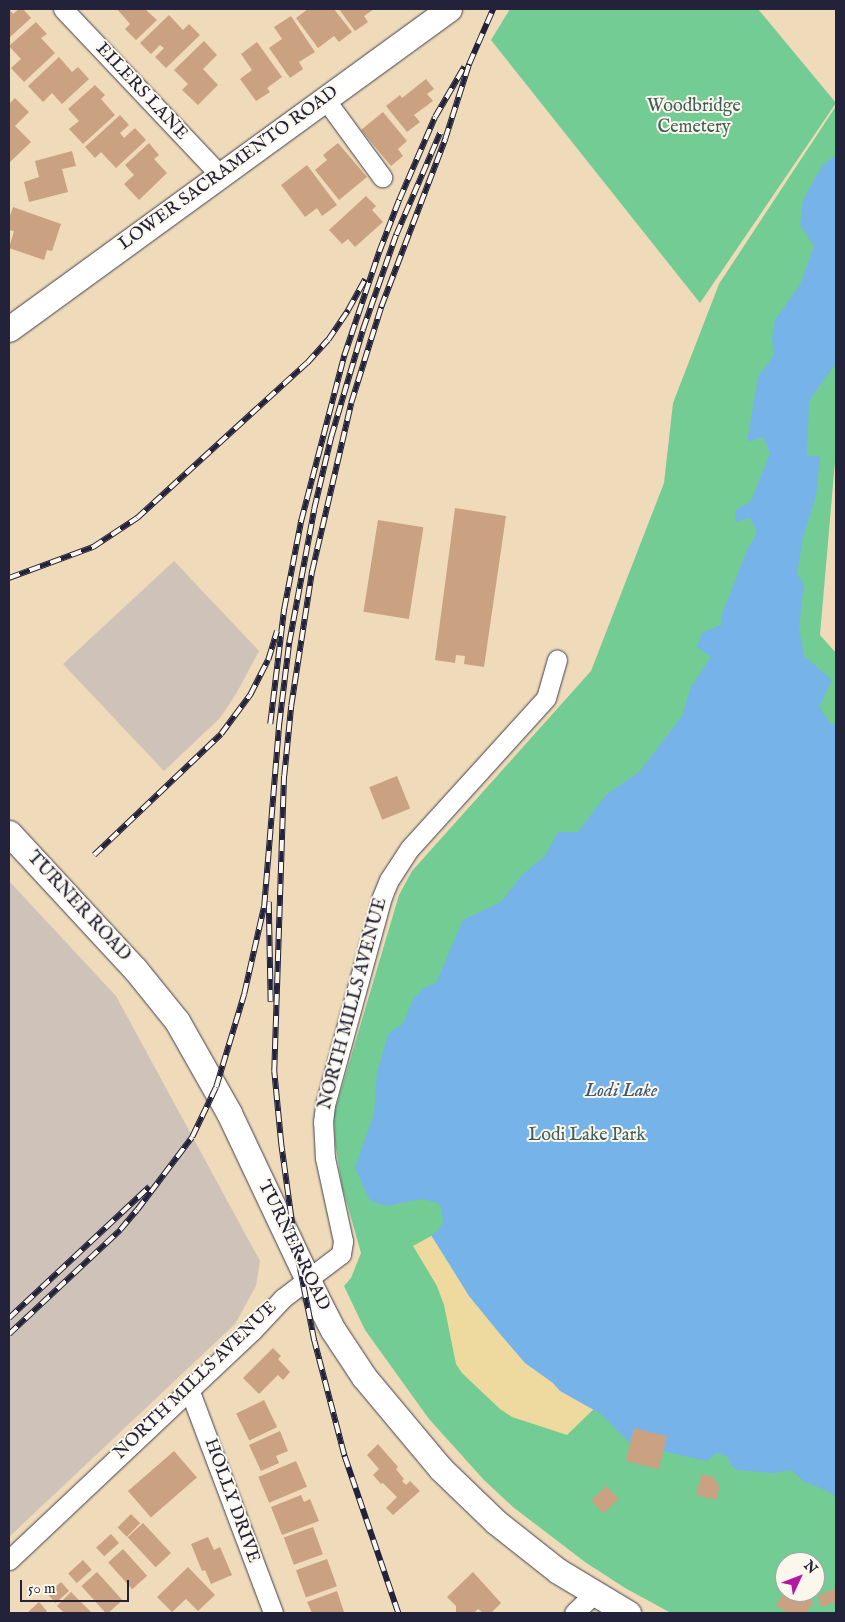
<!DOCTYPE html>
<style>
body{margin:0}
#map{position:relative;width:845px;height:1622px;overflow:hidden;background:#efdbb9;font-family:"IM FELL English",serif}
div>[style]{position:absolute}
.industrial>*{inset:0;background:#cec2b9}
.green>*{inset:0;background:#73cc93}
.sand>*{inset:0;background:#eeda9e}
.water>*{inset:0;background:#75b3e8}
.building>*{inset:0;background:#caa181;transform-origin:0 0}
.roads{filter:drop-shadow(0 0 1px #413e4e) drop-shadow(0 0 1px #413e4e)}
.minor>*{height:19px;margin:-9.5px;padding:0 9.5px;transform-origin:9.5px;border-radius:9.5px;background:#fff}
.major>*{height:25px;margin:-12.5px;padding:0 12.5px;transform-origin:12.5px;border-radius:12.5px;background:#fff}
.rail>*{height:5.5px;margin-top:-2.75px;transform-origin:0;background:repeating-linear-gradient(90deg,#fbf7ec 0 11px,#22223b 0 22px);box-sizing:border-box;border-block:1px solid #22223b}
span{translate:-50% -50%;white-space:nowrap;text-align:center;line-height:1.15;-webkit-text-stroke:4px #fbf7ec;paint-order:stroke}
.street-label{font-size:18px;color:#22223b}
.park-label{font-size:18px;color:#3e5e5a}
.water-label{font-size:19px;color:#3f5578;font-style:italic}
.frame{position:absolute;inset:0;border:10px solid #22223b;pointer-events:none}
.north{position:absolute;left:775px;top:1552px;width:50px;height:50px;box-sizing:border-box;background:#fbf7ec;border:1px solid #a4a2a5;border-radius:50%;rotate:47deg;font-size:14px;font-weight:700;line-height:20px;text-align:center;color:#22223b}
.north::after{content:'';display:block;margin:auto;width:18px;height:22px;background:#b5179e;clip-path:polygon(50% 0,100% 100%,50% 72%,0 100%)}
.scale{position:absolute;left:20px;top:1580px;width:109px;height:22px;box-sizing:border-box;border:2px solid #22223b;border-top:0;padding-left:6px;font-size:15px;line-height:18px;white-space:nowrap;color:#22223b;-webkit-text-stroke:4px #fbf7ec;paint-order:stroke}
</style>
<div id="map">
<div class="industrial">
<i style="clip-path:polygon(174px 561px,259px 651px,236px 694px,220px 718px,164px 771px,63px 664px)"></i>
<i style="clip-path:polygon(9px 881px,116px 996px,260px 1261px,256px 1286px,235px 1324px,9px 1537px)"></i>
</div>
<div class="green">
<i style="clip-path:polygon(510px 9px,758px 9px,836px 103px,700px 303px,491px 40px)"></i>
<i style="clip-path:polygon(evenodd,836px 106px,836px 450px,820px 635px,836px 653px,836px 1613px,671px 1613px,625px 1588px,585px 1562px,513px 1507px,484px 1480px,429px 1419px,365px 1330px,344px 1286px,351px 1278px,361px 1253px,342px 1186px,335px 1142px,334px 1114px,399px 895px,412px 871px,591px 671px,664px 483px,673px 403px,719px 284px,836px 106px,785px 1562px,815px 1562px,815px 1592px,785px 1592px,785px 1562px)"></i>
</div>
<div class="sand">
<i style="clip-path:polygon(440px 1231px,601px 1402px,567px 1435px,512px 1417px,500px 1409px,462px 1373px,456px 1364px,444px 1305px,437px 1286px,413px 1246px)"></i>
</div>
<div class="water">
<i style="clip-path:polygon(836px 155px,836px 363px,809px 401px,807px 456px,820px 456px,816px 496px,803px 537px,797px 575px,804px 583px,799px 628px,804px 656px,832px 680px,819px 707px,831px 724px,836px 724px,836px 1498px,830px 1492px,803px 1481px,791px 1470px,775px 1473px,737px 1470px,731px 1466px,728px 1457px,716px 1453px,707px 1461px,631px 1444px,601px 1414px,560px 1391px,553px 1383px,525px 1363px,500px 1334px,469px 1296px,431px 1235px,439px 1230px,443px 1222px,441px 1207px,436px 1202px,421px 1199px,387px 1206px,379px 1204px,370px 1200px,366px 1193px,355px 1167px,374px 1114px,377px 1072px,389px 1033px,403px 1024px,413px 999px,424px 988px,436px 983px,463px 920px,501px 902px,522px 875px,545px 856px,558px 832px,578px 832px,606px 795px,640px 771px,682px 716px,691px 687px,711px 657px,697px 647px,702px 633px,721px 625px,722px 614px,747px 550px,757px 532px,750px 518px,735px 522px,736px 510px,751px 501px,770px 453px,763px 437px,747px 442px,758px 377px,774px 355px,772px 339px,775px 320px,800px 285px,814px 246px,800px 225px,803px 200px,822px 166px)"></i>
</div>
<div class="building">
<i style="clip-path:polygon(9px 9px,13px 14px,19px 9px,23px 9px,31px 18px,9px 38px)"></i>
<i style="clip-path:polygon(117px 9px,145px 9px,157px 20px,136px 40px,125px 29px,130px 24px)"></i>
<i style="clip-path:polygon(308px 9px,334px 9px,352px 32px,339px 42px,334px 36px,318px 48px,296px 18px)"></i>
<i style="clip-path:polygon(339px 9px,374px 9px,364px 16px,368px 22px,355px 31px)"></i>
<i style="clip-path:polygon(169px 15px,183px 30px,189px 24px,200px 35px,166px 68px,155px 57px,164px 48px,160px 45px,151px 54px,140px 43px)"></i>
<i style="clip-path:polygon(291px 16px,315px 52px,299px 62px,303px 69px,290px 78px,269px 48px,282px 39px,274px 27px)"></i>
<i style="clip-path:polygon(36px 22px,47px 34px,41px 38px,55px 53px,24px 82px,11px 68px,21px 59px,9px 46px)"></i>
<i style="clip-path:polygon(204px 41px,217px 55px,203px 69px,218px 85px,198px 105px,182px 90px,188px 84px,174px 70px)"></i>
<i style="clip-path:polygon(257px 42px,282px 77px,267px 88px,270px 92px,256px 101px,240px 79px,252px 70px,241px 54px)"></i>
<i style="clip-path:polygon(59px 57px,72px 72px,78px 67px,89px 79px,62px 104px,52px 93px,43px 102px,28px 86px)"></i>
<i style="clip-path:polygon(426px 79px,434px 89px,427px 94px,433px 101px,414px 115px,420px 122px,407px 132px,386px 106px,400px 95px,402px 98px)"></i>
<i style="clip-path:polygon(95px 85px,105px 95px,101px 99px,115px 115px,83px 144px,69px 129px,79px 121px,68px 109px)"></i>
<i style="clip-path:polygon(15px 98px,29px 112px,15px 126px,31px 142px,10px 162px,9px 104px)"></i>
<i style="clip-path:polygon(383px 112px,407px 141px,398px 149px,403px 156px,391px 166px,361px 130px)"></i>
<i style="clip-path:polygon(120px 115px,129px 125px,120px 133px,124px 138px,135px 128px,146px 140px,116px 168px,101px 152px,95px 158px,85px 147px)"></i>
<i style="clip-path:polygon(149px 143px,159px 155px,154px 159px,167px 173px,139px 200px,124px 184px,134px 175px,125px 165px)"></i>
<i style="clip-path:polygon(338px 143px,367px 177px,339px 200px,315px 170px,327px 160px,323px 155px)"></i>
<i style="clip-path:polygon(72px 151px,76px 166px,62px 169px,68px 192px,29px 202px,24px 182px,39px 177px,35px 161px)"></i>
<i style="clip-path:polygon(307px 165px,337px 205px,322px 216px,317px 208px,305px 217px,281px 185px)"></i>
<i style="clip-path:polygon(366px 196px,376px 206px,372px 210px,383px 222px,355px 247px,348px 239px,342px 244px,329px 230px)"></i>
<i style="clip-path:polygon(13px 207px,61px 224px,52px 251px,47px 250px,44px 260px,9px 248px,14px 231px,9px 230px,9px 219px)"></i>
<i style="clip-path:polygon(455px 508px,506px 516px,484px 667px,464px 664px,465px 656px,456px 655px,455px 663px,435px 660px)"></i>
<i style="left:378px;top:520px;width:46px;height:93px;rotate:9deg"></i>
<i style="left:397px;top:776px;width:35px;height:30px;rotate:68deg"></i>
<i style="clip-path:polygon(273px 1348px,281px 1356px,278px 1359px,290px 1372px,283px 1380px,278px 1375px,259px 1394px,243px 1378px)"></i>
<i style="left:264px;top:1400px;width:30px;height:31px;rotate:64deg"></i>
<i style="left:634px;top:1428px;width:34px;height:34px;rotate:14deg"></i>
<i style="clip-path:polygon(280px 1431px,288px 1451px,276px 1456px,279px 1463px,261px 1471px,249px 1445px)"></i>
<i style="clip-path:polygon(378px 1444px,398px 1467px,396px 1469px,404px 1479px,402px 1481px,406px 1485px,410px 1481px,420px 1491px,393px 1515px,386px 1508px,397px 1497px,383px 1483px,381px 1484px,373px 1475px,379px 1469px,367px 1455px)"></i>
<i style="left:174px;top:1451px;width:35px;height:61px;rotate:49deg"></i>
<i style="left:296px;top:1461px;width:28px;height:41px;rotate:67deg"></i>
<i style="clip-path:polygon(702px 1474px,716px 1478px,715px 1483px,720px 1485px,716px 1500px,696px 1495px)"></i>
<i style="left:606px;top:1486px;width:18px;height:21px;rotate:45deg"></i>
<i style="clip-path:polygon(301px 1495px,304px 1502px,310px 1499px,319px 1521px,282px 1535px,271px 1507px)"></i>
<i style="left:131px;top:1514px;width:13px;height:19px;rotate:45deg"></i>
<i style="left:143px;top:1523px;width:41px;height:21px;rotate:47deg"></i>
<i style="left:313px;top:1527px;width:29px;height:31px;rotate:70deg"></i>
<i style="left:111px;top:1534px;width:12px;height:20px;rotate:48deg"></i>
<i style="clip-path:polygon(208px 1537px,214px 1550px,220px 1547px,232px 1575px,211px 1584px,205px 1570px,202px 1571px,191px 1544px)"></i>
<i style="left:123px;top:1549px;width:36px;height:20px;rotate:48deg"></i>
<i style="left:327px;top:1559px;width:29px;height:33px;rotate:70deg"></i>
<i style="left:83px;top:1560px;width:13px;height:20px;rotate:48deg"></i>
<i style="clip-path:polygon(188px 1567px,215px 1595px,198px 1611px,186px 1599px,172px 1612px,157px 1597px)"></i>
<i style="left:97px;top:1572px;width:38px;height:21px;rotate:48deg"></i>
<i style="clip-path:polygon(473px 1572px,501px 1603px,491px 1613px,483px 1613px,478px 1609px,474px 1613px,456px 1613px,456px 1606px,447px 1597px)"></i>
<i style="left:61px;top:1582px;width:12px;height:18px;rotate:48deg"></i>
<i style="clip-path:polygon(836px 1589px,836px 1602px,821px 1607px,818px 1595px)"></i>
<i style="clip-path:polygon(337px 1591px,344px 1612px,312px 1613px,307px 1602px)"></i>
<i style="clip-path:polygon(71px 1592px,92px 1613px,64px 1613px,57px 1606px)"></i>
<i style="clip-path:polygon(785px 1592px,799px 1592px,814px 1602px,806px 1613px,787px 1613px,776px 1605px)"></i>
<i style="clip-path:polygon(39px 1602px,47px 1611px,45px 1613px,27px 1613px)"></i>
</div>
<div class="roads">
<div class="minor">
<i style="left:63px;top:9px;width:228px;rotate:46.6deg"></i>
<i style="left:325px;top:99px;width:97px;rotate:53.8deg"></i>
<i style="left:189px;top:1389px;width:239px;rotate:69.4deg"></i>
<i style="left:9px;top:1560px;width:334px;rotate:-43.3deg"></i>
<i style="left:252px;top:1331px;width:45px;rotate:-46.8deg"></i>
<i style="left:283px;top:1298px;width:73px;rotate:-37.2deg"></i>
<i style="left:341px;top:1254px;width:13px;rotate:-81deg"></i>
<i style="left:343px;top:1241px;width:85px;rotate:-102.2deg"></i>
<i style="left:325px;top:1158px;width:36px;rotate:-93deg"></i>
<i style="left:323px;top:1122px;width:17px;rotate:-83deg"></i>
<i style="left:325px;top:1105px;width:216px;rotate:-74.7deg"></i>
<i style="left:382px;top:897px;width:18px;rotate:-68deg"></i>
<i style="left:389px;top:880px;width:38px;rotate:-57deg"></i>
<i style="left:410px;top:848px;width:202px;rotate:-47.8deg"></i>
<i style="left:546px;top:698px;width:40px;rotate:-74deg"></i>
<i style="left:574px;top:1613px;width:28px;rotate:-44deg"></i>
</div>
<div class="major">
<i style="left:9px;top:329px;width:544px;rotate:-36.03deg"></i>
<i style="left:9px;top:833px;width:185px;rotate:47.2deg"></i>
<i style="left:135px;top:969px;width:67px;rotate:51.1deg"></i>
<i style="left:177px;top:1021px;width:106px;rotate:60.5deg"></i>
<i style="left:229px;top:1113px;width:204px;rotate:64.7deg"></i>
<i style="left:316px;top:1297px;width:37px;rotate:63deg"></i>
<i style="left:333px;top:1330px;width:56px;rotate:56.6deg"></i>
<i style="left:364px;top:1377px;width:120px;rotate:50.1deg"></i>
<i style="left:441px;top:1469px;width:76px;rotate:43.9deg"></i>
<i style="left:496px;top:1522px;width:79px;rotate:38.3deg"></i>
<i style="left:558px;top:1571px;width:82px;rotate:31deg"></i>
</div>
</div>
<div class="rail">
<i style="left:9px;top:578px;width:90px;rotate:-20.3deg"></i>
<i style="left:93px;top:547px;width:53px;rotate:-33.4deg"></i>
<i style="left:137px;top:518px;width:230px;rotate:-42.4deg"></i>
<i style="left:307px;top:363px;width:31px;rotate:-48deg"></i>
<i style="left:328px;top:340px;width:36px;rotate:-56deg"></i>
<i style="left:348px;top:310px;width:35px;rotate:-61deg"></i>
<i style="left:270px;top:724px;width:116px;rotate:-83.1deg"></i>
<i style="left:284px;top:609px;width:90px;rotate:-79.1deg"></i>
<i style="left:301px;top:521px;width:171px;rotate:-75.4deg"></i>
<i style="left:344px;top:356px;width:110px;rotate:-71.4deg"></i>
<i style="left:379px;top:252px;width:56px;rotate:-69deg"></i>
<i style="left:399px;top:200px;width:90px;rotate:-66.6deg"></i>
<i style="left:435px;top:117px;width:58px;rotate:-59.9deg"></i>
<i style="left:94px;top:855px;width:175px;rotate:-43.6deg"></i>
<i style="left:221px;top:734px;width:49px;rotate:-53.4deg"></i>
<i style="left:250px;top:695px;width:39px;rotate:-63deg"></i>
<i style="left:268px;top:660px;width:30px;rotate:-73deg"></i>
<i style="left:269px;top:902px;width:100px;rotate:88.9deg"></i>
<i style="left:9px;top:1318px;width:192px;rotate:-43.1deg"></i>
<i style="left:9px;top:1334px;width:152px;rotate:-43.1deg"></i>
<i style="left:120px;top:1230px;width:26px;rotate:-50deg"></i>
<i style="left:137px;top:1210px;width:91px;rotate:-53deg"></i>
<i style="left:192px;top:1137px;width:55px;rotate:-64.4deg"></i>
<i style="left:216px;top:1087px;width:97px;rotate:-73.2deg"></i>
<i style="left:244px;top:994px;width:90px;rotate:-77.2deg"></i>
<i style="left:264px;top:906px;width:183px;rotate:-85.3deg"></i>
<i style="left:279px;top:724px;width:82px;rotate:-83deg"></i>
<i style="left:289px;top:643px;width:136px;rotate:-79.4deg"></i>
<i style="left:314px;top:509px;width:74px;rotate:-76.7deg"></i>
<i style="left:331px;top:437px;width:113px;rotate:-73.5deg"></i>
<i style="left:363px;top:329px;width:100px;rotate:-70.7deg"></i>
<i style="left:396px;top:235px;width:111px;rotate:-66.7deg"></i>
<i style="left:398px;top:1613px;width:167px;rotate:-108.9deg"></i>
<i style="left:344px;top:1455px;width:118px;rotate:-104.7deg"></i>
<i style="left:314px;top:1341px;width:104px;rotate:-101.1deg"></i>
<i style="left:294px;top:1239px;width:96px;rotate:-97.8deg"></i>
<i style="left:281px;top:1144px;width:73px;rotate:-95.5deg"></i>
<i style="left:274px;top:1071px;width:295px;rotate:-88.1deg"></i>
<i style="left:284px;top:776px;width:70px;rotate:-84.3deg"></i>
<i style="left:291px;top:706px;width:137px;rotate:-81.2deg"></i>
<i style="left:312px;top:571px;width:172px;rotate:-76.9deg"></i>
<i style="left:351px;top:403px;width:101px;rotate:-72.6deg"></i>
<i style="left:381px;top:307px;width:180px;rotate:-69.1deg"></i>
<i style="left:445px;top:139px;width:79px;rotate:-72.3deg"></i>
<i style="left:469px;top:64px;width:60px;rotate:-66.4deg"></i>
</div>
<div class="street-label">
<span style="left:141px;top:92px;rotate:47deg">EILERS LANE</span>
<span style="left:229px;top:169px;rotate:-36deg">LOWER SACRAMENTO ROAD</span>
<span style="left:78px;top:907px;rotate:47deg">TURNER ROAD</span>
<span style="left:354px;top:1004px;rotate:-75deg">NORTH MILLS AVENUE</span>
<span style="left:293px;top:1246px;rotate:64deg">TURNER ROAD</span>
<span style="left:196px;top:1381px;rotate:-44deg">NORTH MILLS AVENUE</span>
<span style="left:231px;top:1501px;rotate:70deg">HOLLY DRIVE</span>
</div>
<div class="park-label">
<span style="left:694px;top:118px">Woodbridge<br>Cemetery</span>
<span style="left:587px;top:1136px">Lodi Lake Park</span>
</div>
<div class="water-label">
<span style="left:621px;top:1092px">Lodi Lake</span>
</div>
<div class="frame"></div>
<div class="north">N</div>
<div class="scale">50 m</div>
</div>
